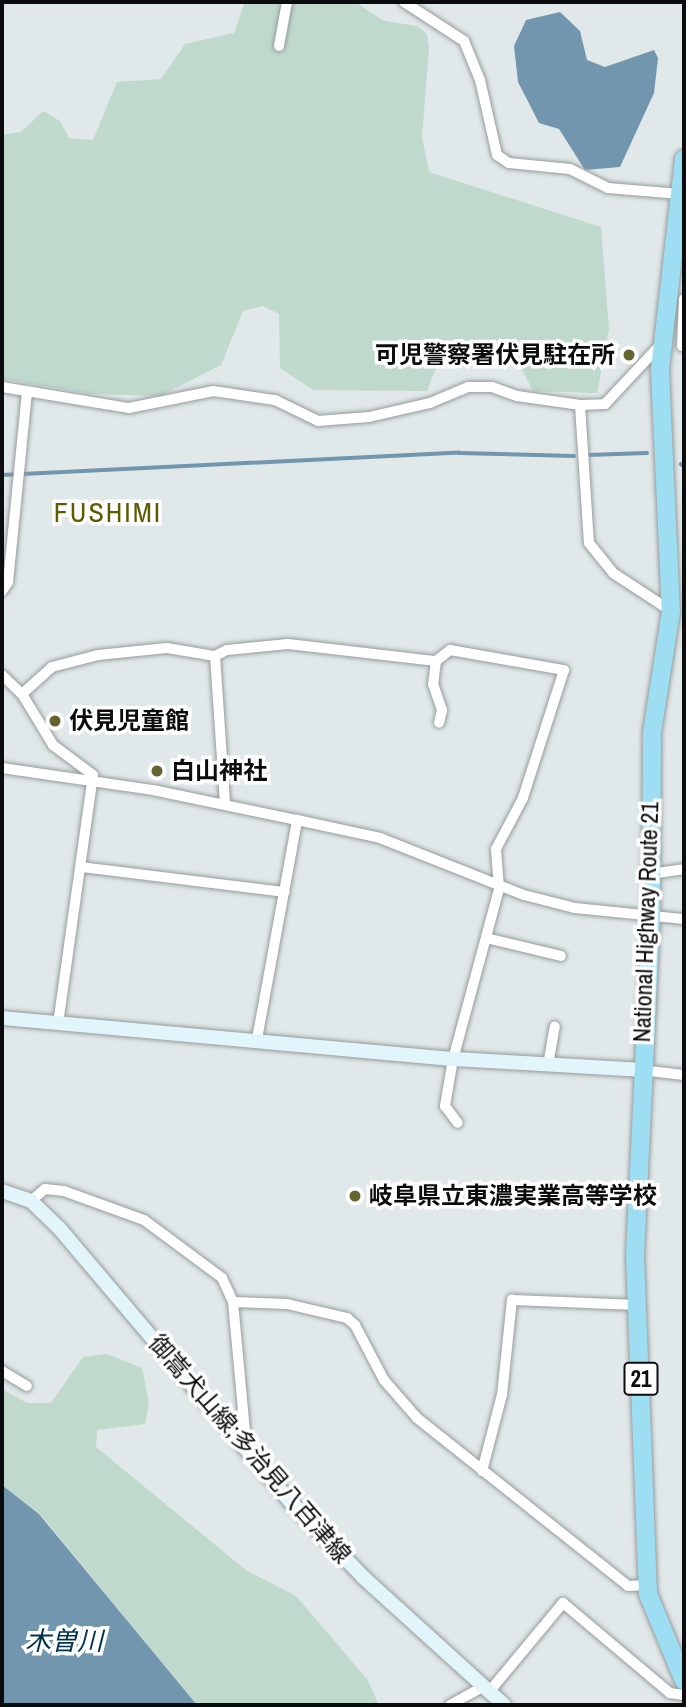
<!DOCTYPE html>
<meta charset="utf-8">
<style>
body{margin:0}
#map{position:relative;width:686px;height:1707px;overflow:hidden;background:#e1e8e9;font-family:"Archivo Narrow","Noto Sans JP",sans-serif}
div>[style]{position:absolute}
.green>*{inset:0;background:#bfd9cc}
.water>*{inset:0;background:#7296ae}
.stream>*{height:3.5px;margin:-1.75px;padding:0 1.75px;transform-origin:1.75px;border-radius:1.75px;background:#7296ae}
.roads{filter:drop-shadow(0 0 2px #969c9d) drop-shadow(0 0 2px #969c9d)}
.street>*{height:10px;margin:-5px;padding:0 5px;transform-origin:5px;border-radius:5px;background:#fff}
.secondary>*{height:14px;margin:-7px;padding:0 7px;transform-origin:7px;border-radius:7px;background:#e2f5fb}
.highway>*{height:18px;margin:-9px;padding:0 9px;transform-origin:9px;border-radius:9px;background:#9edef2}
.dots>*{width:19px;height:19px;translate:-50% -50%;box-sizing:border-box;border:4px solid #fff;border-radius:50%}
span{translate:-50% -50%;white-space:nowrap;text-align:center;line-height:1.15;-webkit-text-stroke:7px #fff;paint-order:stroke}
.shield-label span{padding:2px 5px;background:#fff;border:2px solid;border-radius:5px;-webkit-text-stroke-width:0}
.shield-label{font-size:23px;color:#0a0c0d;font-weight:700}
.poi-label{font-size:24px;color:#0a0c0d;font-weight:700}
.right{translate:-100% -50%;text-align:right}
.left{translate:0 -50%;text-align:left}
.street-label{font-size:24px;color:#0a0c0d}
.water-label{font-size:26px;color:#00314a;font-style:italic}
.quarter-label{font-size:28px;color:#5c5b00;letter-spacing:2px}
.frame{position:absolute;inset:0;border:4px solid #0a0c0d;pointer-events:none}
</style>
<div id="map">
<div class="green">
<i style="clip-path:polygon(245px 2px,355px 2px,384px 21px,417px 26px,427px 34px,429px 48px,422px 137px,429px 172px,601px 227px,609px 329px,597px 393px,533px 391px,506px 339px,444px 348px,427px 391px,313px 390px,280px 368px,279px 314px,263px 306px,243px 311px,221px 365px,160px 396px,91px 394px,2px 379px,2px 135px,21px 132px,43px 111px,60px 121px,69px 138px,93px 140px,117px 82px,161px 79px,185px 44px,234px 33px)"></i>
<i style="clip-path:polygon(107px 1354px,142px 1368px,149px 1403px,145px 1424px,97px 1430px,96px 1447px,247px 1571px,296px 1596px,367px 1679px,379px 1705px,197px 1705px,40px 1514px,2px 1485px,2px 1389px,27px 1403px,51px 1403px,83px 1357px)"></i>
</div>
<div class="water">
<i style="clip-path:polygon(560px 12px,580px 31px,587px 60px,605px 67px,654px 50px,658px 58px,654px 93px,620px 167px,585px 170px,559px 129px,539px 123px,518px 82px,514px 46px,526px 20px)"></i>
<i style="clip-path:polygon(2px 1485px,39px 1514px,197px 1705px,2px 1705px)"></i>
</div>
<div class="stream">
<i style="left:588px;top:455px;width:59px;rotate:-1.9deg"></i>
<i style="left:681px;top:464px;width:4px;rotate:34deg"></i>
<i style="left:2px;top:475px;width:458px;rotate:-2.8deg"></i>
<i style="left:459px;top:453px;width:115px;rotate:1.5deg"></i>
</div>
<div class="roads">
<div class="street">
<i style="left:404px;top:2px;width:72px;rotate:33deg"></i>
<i style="left:464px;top:41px;width:42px;rotate:67.7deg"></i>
<i style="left:480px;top:80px;width:77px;rotate:77.2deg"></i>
<i style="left:497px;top:155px;width:14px;rotate:34deg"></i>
<i style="left:509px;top:163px;width:61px;rotate:5.6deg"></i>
<i style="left:570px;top:169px;width:42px;rotate:26.6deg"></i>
<i style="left:608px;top:188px;width:72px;rotate:4.8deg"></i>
<i style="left:279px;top:46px;width:45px;rotate:-79.7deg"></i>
<i style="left:682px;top:346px;width:47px;rotate:-87.6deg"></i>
<i style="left:2px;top:387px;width:129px;rotate:9.4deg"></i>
<i style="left:129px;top:408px;width:86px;rotate:-11.4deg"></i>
<i style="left:213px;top:391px;width:63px;rotate:8.3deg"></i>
<i style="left:275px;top:400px;width:48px;rotate:26deg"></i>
<i style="left:318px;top:421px;width:51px;rotate:-4.5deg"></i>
<i style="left:369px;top:417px;width:63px;rotate:-12.9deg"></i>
<i style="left:430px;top:403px;width:41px;rotate:-22.8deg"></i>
<i style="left:468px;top:387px;width:24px"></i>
<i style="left:492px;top:387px;width:27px;rotate:20deg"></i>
<i style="left:517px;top:396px;width:64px;rotate:8.1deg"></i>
<i style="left:580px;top:405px;width:25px;rotate:-2deg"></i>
<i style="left:605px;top:404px;width:83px;rotate:-46.9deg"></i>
<i style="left:580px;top:405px;width:138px;rotate:86.3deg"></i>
<i style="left:589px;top:543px;width:38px;rotate:51deg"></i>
<i style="left:613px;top:573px;width:69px;rotate:33.2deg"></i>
<i style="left:2px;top:591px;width:11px;rotate:-56deg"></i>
<i style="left:8px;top:582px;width:190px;rotate:-84.3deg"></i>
<i style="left:215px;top:656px;width:148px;rotate:86.1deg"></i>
<i style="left:436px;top:661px;width:23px;rotate:97deg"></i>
<i style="left:433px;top:684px;width:28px;rotate:71deg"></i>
<i style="left:442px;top:710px;width:13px;rotate:103deg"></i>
<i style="left:2px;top:675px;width:28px;rotate:44deg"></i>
<i style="left:22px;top:694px;width:60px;rotate:58.7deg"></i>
<i style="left:53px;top:745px;width:50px;rotate:36.9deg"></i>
<i style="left:93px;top:775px;width:250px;rotate:98deg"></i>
<i style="left:22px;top:694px;width:40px;rotate:-42deg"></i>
<i style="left:52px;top:667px;width:48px;rotate:-14.6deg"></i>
<i style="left:98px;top:655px;width:69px;rotate:-5.8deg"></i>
<i style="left:167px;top:648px;width:49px;rotate:9.5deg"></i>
<i style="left:215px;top:656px;width:13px;rotate:-27deg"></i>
<i style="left:227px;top:650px;width:61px;rotate:-5.6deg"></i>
<i style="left:288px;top:644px;width:149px;rotate:6.6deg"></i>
<i style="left:436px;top:661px;width:18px;rotate:-38deg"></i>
<i style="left:450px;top:650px;width:116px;rotate:10deg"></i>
<i style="left:564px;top:670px;width:134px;rotate:107.8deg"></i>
<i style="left:523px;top:798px;width:58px;rotate:117.9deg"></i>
<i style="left:496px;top:849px;width:40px;rotate:85.7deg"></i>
<i style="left:499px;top:889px;width:176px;rotate:105.1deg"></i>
<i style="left:453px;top:1059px;width:48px;rotate:99.7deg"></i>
<i style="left:445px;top:1106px;width:21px;rotate:53deg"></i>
<i style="left:2px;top:768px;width:153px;rotate:8.3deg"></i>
<i style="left:153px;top:790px;width:147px;rotate:11.8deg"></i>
<i style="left:297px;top:820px;width:85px;rotate:12.2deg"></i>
<i style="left:380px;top:838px;width:155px;rotate:21.6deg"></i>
<i style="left:524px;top:895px;width:53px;rotate:14.3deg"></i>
<i style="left:575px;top:908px;width:110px;rotate:5.8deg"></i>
<i style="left:81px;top:867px;width:205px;rotate:7deg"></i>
<i style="left:650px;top:874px;width:34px;rotate:-8deg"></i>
<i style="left:486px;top:938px;width:77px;rotate:13.5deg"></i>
<i style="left:257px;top:1039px;width:223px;rotate:-79.6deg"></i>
<i style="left:548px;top:1065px;width:39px;rotate:-80deg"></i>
<i style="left:641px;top:1070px;width:43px;rotate:6.6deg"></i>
<i style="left:31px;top:1201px;width:18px;rotate:-41deg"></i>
<i style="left:45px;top:1189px;width:19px;rotate:6deg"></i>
<i style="left:64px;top:1191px;width:85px;rotate:19.9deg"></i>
<i style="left:144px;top:1220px;width:97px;rotate:36.6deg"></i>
<i style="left:222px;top:1278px;width:26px;rotate:65deg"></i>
<i style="left:233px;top:1302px;width:54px;rotate:2.1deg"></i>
<i style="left:287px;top:1304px;width:62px;rotate:13.1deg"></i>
<i style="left:347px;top:1318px;width:11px;rotate:41deg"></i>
<i style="left:355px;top:1325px;width:62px;rotate:62.2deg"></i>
<i style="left:384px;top:1380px;width:50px;rotate:49deg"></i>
<i style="left:417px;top:1418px;width:270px;rotate:38.5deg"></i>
<i style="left:628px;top:1586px;width:19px;rotate:-3deg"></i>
<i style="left:233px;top:1302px;width:130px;rotate:84.7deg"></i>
<i style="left:245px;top:1431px;width:11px;rotate:117deg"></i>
<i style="left:2px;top:1371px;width:29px;rotate:31deg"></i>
<i style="left:482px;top:1471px;width:79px;rotate:-75.3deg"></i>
<i style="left:502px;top:1395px;width:96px;rotate:-84deg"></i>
<i style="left:512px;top:1300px;width:126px;rotate:2.3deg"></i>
<i style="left:489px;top:1692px;width:116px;rotate:-50.3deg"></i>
<i style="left:563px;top:1603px;width:140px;rotate:40.1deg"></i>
<i style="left:670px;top:1693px;width:14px;rotate:8deg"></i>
<i style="left:450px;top:1705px;width:38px;rotate:-29deg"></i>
</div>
<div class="secondary">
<i style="left:2px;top:1018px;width:453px;rotate:5.2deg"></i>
<i style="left:453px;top:1059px;width:188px;rotate:3.3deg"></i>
<i style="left:2px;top:1191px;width:31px;rotate:19deg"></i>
<i style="left:31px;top:1201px;width:40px;rotate:44deg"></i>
<i style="left:60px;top:1229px;width:356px;rotate:49.8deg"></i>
<i style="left:290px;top:1501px;width:107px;rotate:46.1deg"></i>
<i style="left:364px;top:1578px;width:189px;rotate:42.2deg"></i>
</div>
<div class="highway">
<i style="left:684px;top:159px;width:213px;rotate:96.5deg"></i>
<i style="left:660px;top:371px;width:240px;rotate:87.4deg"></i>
<i style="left:671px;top:611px;width:123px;rotate:98.9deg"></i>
<i style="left:652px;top:733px;width:184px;rotate:90.3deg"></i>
<i style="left:651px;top:917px;width:339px;rotate:92.7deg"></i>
<i style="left:635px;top:1256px;width:338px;rotate:87.8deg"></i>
<i style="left:648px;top:1594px;width:94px;rotate:67.5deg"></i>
</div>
</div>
<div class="dots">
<i style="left:629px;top:355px;background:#646431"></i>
<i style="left:55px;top:721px;background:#646431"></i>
<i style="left:157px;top:771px;background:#646431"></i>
<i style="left:355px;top:1196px;background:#646431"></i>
</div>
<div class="shield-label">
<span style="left:641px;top:1379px">21</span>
</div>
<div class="poi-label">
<span class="right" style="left:615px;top:355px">可児警察署伏見駐在所</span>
<span class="left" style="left:69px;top:721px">伏見児童館</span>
<span class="left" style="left:171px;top:771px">白山神社</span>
<span class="left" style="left:369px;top:1196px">岐阜県立東濃実業高等学校</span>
</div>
<div class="street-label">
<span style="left:646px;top:922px;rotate:-88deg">National Highway Route 21</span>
<span style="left:250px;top:1449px;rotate:49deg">御嵩犬山線;多治見八百津線</span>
</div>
<div class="water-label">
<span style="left:64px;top:1641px">木曽川</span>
</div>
<div class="quarter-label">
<span style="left:108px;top:512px">FUSHIMI</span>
</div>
<div class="frame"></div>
</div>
